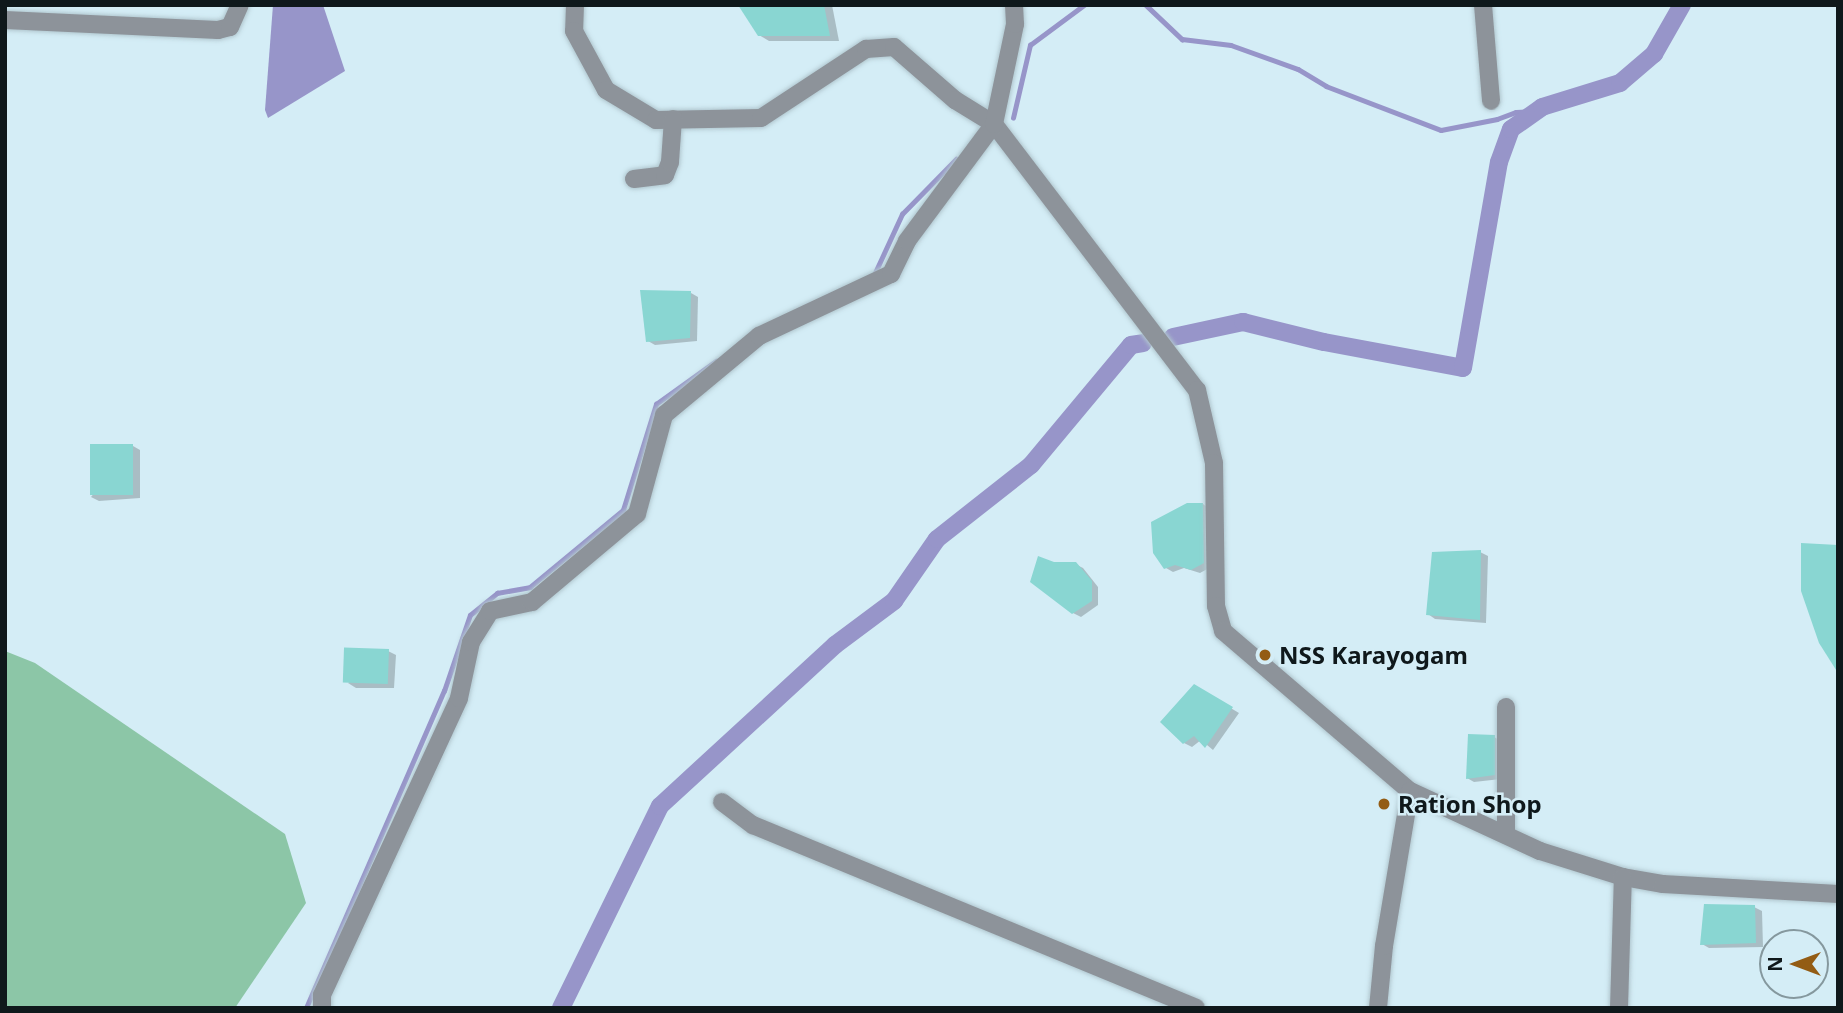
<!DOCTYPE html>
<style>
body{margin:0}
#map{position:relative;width:1843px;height:1013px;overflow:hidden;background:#d4edf6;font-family:"Noto Sans",sans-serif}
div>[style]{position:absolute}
.green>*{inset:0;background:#8cc6a7}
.water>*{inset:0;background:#9795c9}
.shadow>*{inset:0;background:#0003}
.stream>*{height:4.5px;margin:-2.25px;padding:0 2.25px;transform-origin:2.25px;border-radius:2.25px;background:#9795c9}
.canal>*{height:18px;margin:-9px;padding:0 9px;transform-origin:9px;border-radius:9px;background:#9795c9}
.building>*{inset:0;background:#89d6d2;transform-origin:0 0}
.roads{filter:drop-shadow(0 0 2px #b1c7cf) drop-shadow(0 0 2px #b1c7cf)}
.street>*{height:18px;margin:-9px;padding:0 9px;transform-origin:9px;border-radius:9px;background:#8d939a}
.dots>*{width:19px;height:19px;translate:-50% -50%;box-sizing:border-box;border:4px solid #d4edf6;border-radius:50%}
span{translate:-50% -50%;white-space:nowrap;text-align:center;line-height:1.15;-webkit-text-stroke:5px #d4edf6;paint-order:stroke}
.poi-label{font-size:24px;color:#0f181b;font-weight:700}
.left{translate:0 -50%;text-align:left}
.frame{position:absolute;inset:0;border:7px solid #0f181b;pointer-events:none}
.north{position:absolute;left:1759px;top:929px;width:70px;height:70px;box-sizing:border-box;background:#d4edf6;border:2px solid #85989e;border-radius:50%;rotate:270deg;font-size:19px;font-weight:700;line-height:28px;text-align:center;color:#0f181b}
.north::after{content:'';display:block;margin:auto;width:24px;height:32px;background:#935c14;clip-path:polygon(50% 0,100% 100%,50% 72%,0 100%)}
</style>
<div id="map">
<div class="green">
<i style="clip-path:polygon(5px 651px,35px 663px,285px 834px,306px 903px,235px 1008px,5px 1008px)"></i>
</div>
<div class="water">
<i style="clip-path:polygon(273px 5px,323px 5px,345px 71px,268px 118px,265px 110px)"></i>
</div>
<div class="shadow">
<i style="clip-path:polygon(740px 5px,832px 5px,839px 41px,769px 41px,759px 35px)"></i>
<i style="clip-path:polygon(691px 293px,698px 297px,697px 341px,655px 345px,648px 341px)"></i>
<i style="clip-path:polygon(133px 446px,140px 450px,140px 498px,99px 501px,91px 497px)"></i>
<i style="clip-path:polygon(1203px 504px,1210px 509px,1211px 567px,1200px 573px,1184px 568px,1173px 572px,1166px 568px)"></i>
<i style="clip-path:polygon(1480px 552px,1488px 556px,1486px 623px,1435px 619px,1428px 614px)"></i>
<i style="clip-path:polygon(1054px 564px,1075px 564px,1083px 568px,1098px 587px,1098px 605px,1081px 617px,1073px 613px)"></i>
<i style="clip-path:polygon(388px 651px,396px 655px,394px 688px,356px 688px,348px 683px)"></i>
<i style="clip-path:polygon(1194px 686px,1239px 713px,1213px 750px,1201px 740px,1192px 747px,1184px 743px)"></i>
<i style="clip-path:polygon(1494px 737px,1501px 741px,1501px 779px,1474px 782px,1467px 778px)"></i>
<i style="clip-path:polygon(1754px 907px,1762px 911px,1763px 947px,1709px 948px,1702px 944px)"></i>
</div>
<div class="stream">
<i style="left:1146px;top:5px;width:50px;rotate:43.4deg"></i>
<i style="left:1182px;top:39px;width:49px;rotate:7deg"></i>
<i style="left:1231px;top:45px;width:71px;rotate:19.7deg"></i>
<i style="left:1298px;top:69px;width:33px;rotate:31deg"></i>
<i style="left:1326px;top:86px;width:123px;rotate:20.9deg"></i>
<i style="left:1441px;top:130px;width:57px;rotate:-11.1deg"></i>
<i style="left:1497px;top:119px;width:20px;rotate:-20deg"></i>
<i style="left:1516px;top:112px;width:20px;rotate:-3deg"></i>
<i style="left:1013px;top:118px;width:75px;rotate:-76.9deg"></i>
<i style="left:1030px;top:45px;width:67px;rotate:-36.5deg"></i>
<i style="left:874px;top:275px;width:67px;rotate:-65.3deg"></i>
<i style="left:902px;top:214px;width:77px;rotate:-45.5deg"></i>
<i style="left:306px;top:1008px;width:346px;rotate:-66.5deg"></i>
<i style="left:444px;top:691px;width:80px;rotate:-71.1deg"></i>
<i style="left:470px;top:615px;width:35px;rotate:-39deg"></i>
<i style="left:497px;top:593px;width:34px;rotate:-10deg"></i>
<i style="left:530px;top:587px;width:121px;rotate:-39.6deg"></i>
<i style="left:623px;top:510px;width:111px;rotate:-72.7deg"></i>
<i style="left:656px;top:404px;width:74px;rotate:-35.6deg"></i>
</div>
<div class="canal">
<i style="left:1173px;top:337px;width:72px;rotate:-12.1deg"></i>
<i style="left:1243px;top:322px;width:83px;rotate:13.9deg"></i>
<i style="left:1324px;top:342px;width:141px;rotate:10.6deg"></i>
<i style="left:1463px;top:368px;width:209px;rotate:-80.1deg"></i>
<i style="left:1499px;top:162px;width:35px;rotate:-70deg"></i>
<i style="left:1511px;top:129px;width:38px;rotate:-35deg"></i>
<i style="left:1542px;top:107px;width:82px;rotate:-17.1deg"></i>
<i style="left:1620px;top:83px;width:45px;rotate:-40.5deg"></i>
<i style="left:1654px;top:54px;width:56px;rotate:-60.3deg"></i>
<i style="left:561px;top:1008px;width:225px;rotate:-63.9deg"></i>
<i style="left:660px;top:806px;width:238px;rotate:-42.6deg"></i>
<i style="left:835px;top:645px;width:74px;rotate:-36.7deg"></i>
<i style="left:894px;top:601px;width:75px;rotate:-55.3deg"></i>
<i style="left:937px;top:539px;width:120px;rotate:-38.2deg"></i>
<i style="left:1031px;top:465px;width:156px;rotate:-50.2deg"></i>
<i style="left:1131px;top:345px;width:12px;rotate:-9deg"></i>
</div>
<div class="building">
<i style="clip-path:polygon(738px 5px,824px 5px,830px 36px,758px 36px)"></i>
<i style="clip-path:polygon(640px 290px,691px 291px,690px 338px,646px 342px)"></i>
<i style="left:133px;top:444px;width:51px;height:43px;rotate:90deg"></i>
<i style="clip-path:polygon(1187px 503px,1203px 503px,1204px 563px,1191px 570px,1175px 565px,1164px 569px,1153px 553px,1151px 522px)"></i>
<i style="clip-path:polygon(1801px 543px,1838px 545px,1838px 673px,1819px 643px,1801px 591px)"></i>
<i style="clip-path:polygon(1481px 550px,1480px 620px,1426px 615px,1432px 552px)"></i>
<i style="clip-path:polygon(1038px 556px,1054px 562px,1076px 562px,1092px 581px,1092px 601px,1072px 614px,1030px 582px)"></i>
<i style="left:389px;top:649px;width:35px;height:45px;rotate:92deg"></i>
<i style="clip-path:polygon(1194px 684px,1233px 707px,1205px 748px,1194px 736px,1183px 744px,1160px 722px)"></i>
<i style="clip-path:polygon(1468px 734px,1495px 735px,1495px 775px,1466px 779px)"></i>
<i style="clip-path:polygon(1704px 904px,1755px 905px,1756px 943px,1700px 945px)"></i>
</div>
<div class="roads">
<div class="street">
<i style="left:575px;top:5px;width:26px;rotate:92deg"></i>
<i style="left:574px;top:31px;width:67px;rotate:61.5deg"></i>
<i style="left:606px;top:90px;width:58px;rotate:31deg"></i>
<i style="left:656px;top:120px;width:105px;rotate:-1.1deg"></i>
<i style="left:761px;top:118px;width:126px;rotate:-33.3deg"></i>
<i style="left:866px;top:49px;width:28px;rotate:-4deg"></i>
<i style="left:894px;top:47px;width:81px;rotate:41deg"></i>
<i style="left:955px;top:100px;width:46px;rotate:31.6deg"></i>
<i style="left:994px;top:124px;width:335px;rotate:52.7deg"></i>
<i style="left:1197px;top:390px;width:75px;rotate:76.9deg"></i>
<i style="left:1214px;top:463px;width:143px;rotate:89.2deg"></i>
<i style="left:1216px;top:606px;width:26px;rotate:74deg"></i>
<i style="left:1223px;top:631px;width:246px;rotate:40.6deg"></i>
<i style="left:1410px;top:791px;width:143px;rotate:24.8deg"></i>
<i style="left:1540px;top:851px;width:87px;rotate:17.4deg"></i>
<i style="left:1623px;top:877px;width:41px;rotate:9.9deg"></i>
<i style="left:1663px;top:884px;width:175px;rotate:3.3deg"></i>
<i style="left:1483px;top:5px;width:96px;rotate:85.2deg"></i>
<i style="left:5px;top:20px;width:213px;rotate:2.7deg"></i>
<i style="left:218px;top:30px;width:12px;rotate:-14deg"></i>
<i style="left:230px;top:27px;width:24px;rotate:-66deg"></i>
<i style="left:634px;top:179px;width:31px;rotate:-7deg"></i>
<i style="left:665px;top:175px;width:14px;rotate:-69deg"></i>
<i style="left:670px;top:162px;width:43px;rotate:-86deg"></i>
<i style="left:1506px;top:707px;width:128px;rotate:90deg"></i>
<i style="left:722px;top:802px;width:39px;rotate:37deg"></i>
<i style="left:753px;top:825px;width:479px;rotate:22.4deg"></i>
<i style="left:322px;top:1008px;width:13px;rotate:-90deg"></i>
<i style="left:322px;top:995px;width:327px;rotate:-65.2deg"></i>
<i style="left:459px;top:698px;width:57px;rotate:-77.9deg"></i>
<i style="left:471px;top:642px;width:36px;rotate:-58deg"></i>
<i style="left:490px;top:611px;width:43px;rotate:-12.1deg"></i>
<i style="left:532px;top:602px;width:137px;rotate:-40deg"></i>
<i style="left:637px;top:514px;width:103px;rotate:-74.7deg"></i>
<i style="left:664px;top:415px;width:124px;rotate:-39.7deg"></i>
<i style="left:759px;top:336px;width:146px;rotate:-25.2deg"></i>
<i style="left:891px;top:274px;width:37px;rotate:-64deg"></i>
<i style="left:907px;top:241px;width:146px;rotate:-53.4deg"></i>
<i style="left:994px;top:124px;width:102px;rotate:-78.1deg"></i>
<i style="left:1015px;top:24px;width:19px;rotate:-93deg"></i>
<i style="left:1378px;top:1008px;width:62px;rotate:-84.5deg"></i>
<i style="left:1384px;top:946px;width:157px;rotate:-80.5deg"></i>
<i style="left:1619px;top:1008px;width:131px;rotate:-88.3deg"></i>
</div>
</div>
<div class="dots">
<i style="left:1265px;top:655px;background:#935c14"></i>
<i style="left:1384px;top:804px;background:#935c14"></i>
</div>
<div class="poi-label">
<span class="left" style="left:1279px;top:655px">NSS Karayogam</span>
<span class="left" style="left:1398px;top:804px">Ration Shop</span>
</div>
<div class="frame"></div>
<div class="north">N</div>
</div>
